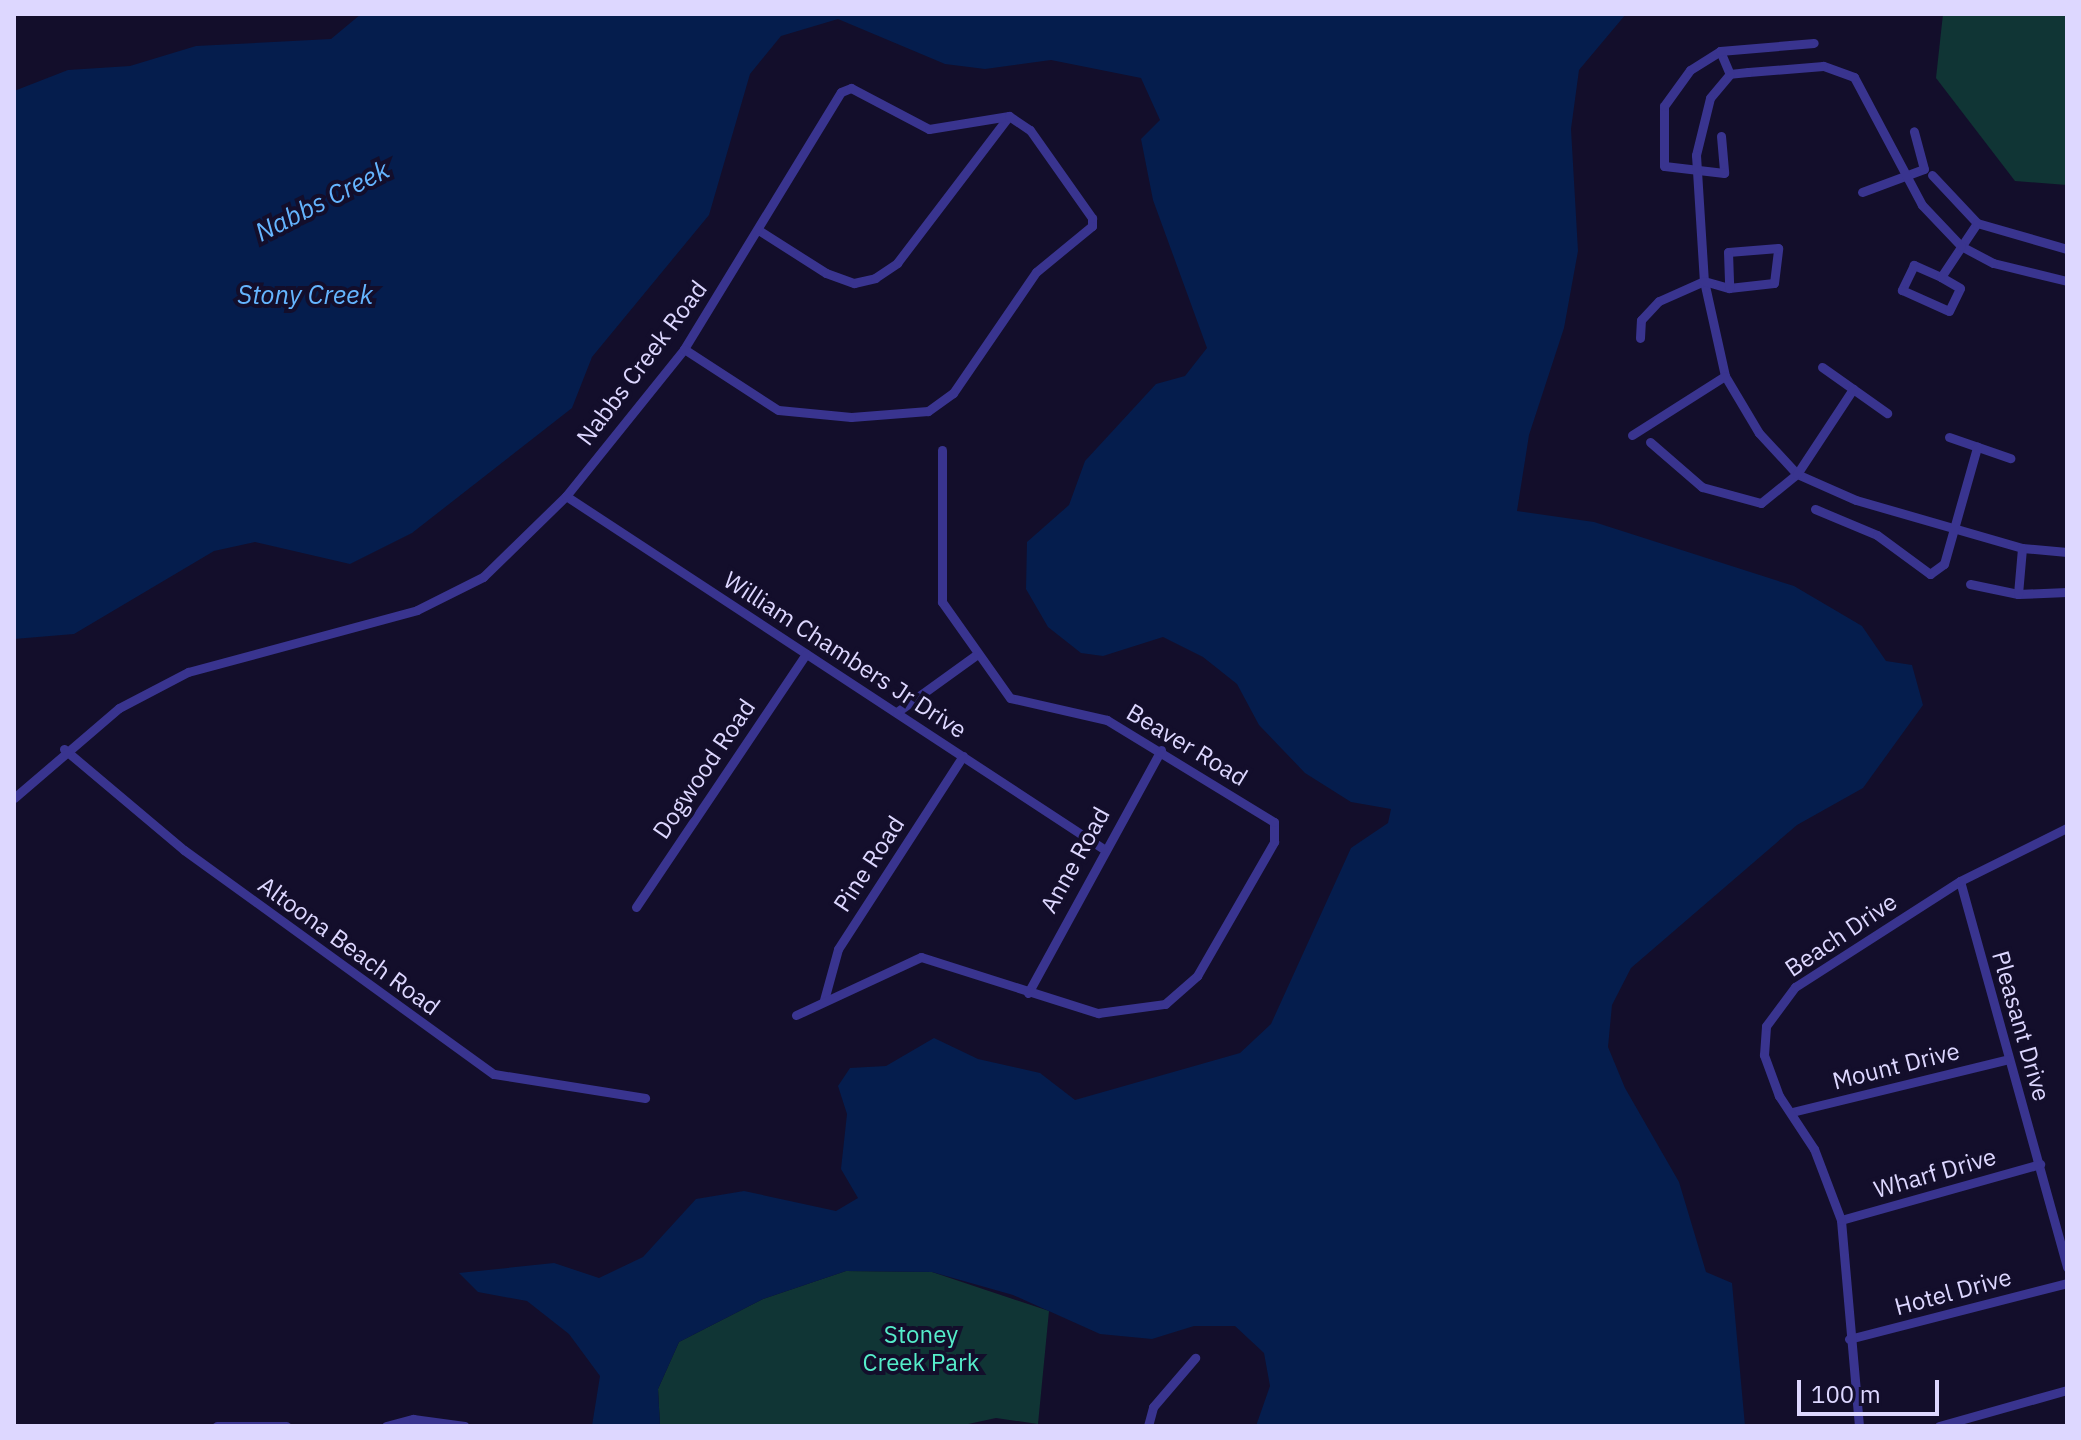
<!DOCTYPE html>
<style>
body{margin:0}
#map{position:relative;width:2081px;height:1440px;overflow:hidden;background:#130e2b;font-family:"IBM Plex Sans",sans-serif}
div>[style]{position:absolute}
.green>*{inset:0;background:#103535}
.water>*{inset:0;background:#051d4d}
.street>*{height:9px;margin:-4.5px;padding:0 4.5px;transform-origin:4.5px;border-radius:4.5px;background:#39348f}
span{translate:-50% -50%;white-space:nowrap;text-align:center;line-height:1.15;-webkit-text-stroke:8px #130e2b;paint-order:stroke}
.street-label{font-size:24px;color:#ddd7ff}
.park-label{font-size:24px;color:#55edca}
.water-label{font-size:26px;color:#65b5ff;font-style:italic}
.frame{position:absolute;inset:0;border:16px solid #ddd7ff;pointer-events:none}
.scale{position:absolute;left:1797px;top:1380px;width:142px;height:36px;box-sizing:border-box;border:4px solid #ddd7ff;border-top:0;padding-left:10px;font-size:24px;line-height:28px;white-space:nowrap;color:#ddd7ff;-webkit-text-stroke:6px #130e2b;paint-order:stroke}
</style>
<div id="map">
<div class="green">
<i style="clip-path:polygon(1943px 14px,2067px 14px,2067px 185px,2015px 181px,1936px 78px)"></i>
<i style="clip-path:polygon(846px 1271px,932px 1272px,1049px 1311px,1038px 1424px,996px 1418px,959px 1426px,660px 1426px,658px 1389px,679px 1342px,763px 1299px)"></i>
</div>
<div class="water">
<i style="clip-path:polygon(361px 14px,1626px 14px,1579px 70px,1571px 129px,1578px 251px,1564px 328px,1529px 435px,1517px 511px,1594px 522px,1794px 586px,1862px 626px,1886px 661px,1912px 665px,1923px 705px,1863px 788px,1797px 825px,1631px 968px,1612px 1005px,1608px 1047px,1625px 1088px,1679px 1182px,1706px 1272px,1732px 1283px,1745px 1426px,1256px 1426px,1270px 1386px,1264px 1353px,1235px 1326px,1194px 1326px,1152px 1339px,1100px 1334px,1013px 1295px,932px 1272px,846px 1271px,763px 1299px,679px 1342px,658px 1389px,660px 1426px,592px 1426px,600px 1376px,569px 1334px,527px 1301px,478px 1292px,459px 1273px,554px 1263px,599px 1278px,643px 1257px,696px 1199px,744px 1191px,836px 1211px,858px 1198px,841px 1169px,847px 1114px,838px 1086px,850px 1068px,886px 1066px,934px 1038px,978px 1059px,1040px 1073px,1075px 1100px,1240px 1053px,1271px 1024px,1351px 848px,1388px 823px,1391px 809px,1351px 802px,1305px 773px,1259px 725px,1237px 684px,1203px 657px,1163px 637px,1103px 656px,1081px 653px,1048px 627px,1026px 589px,1027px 542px,1069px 505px,1085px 461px,1156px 384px,1185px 376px,1207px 348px,1153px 200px,1141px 139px,1160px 120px,1141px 78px,1051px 60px,985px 69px,945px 64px,838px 19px,781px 36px,750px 74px,709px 215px,592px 357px,572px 408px,412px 533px,350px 564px,255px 542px,214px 551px,74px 634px,14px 639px,14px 91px,68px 70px,130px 66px,196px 46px,331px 39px)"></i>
</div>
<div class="street">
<i style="left:1720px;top:51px;width:25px;rotate:67deg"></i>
<i style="left:1721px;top:136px;width:37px;rotate:85deg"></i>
<i style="left:1724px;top:173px;width:60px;rotate:-173.3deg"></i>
<i style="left:1664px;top:166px;width:60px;rotate:-90deg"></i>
<i style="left:1664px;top:106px;width:44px;rotate:-54.2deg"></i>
<i style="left:1690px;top:70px;width:36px;rotate:-32deg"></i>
<i style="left:1720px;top:51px;width:94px;rotate:-4.9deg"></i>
<i style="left:1932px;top:175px;width:66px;rotate:46.8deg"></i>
<i style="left:1862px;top:192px;width:66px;rotate:-20.4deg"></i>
<i style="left:1924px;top:169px;width:39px;rotate:-105deg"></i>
<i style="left:760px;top:231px;width:78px;rotate:32.5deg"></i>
<i style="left:826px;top:273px;width:30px;rotate:20deg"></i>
<i style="left:854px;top:283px;width:22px;rotate:-13deg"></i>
<i style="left:875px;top:278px;width:27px;rotate:-34deg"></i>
<i style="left:897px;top:263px;width:185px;rotate:-52.7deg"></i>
<i style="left:1941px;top:277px;width:30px;rotate:-156deg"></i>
<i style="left:1914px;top:265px;width:28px;rotate:116deg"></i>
<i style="left:1902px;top:290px;width:51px;rotate:24.1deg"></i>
<i style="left:1949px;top:311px;width:25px;rotate:-64deg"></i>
<i style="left:1960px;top:288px;width:22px;rotate:-150deg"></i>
<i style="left:1941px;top:277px;width:65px;rotate:-56.3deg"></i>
<i style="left:1977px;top:223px;width:94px;rotate:16.1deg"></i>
<i style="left:2067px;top:281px;width:76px;rotate:-166.3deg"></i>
<i style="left:1993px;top:263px;width:36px;rotate:-152deg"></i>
<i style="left:1961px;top:246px;width:57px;rotate:-133.6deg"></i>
<i style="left:1922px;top:205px;width:145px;rotate:-118deg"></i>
<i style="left:1854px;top:77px;width:33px;rotate:-160deg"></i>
<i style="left:1823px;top:66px;width:75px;rotate:175.4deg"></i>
<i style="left:1748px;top:72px;width:18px;rotate:174deg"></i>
<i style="left:1730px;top:74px;width:31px;rotate:130deg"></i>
<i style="left:1710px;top:98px;width:59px;rotate:103.8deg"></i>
<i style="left:1696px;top:155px;width:126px;rotate:86.4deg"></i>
<i style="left:1704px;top:281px;width:97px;rotate:77.5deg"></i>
<i style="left:1725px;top:376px;width:66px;rotate:59.2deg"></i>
<i style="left:1759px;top:433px;width:56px;rotate:47.2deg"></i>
<i style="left:1797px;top:474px;width:64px;rotate:23.8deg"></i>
<i style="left:1856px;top:500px;width:173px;rotate:16.1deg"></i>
<i style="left:2022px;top:548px;width:45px;rotate:5.1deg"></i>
<i style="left:1640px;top:338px;width:18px;rotate:-87deg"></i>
<i style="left:1641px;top:320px;width:26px;rotate:-47deg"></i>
<i style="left:1659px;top:301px;width:49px;rotate:-24deg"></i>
<i style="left:1704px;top:281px;width:26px;rotate:16deg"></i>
<i style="left:1729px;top:288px;width:45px;rotate:-6.3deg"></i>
<i style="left:1774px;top:283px;width:35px;rotate:-83deg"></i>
<i style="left:1778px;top:248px;width:50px;rotate:175.4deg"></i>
<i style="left:1728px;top:252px;width:36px;rotate:88deg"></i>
<i style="left:1822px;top:367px;width:80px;rotate:35.3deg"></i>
<i style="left:1632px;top:435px;width:110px;rotate:-32.4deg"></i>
<i style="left:1949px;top:437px;width:65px;rotate:19deg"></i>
<i style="left:1650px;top:442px;width:69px;rotate:40.9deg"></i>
<i style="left:1702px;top:487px;width:61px;rotate:15.2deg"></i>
<i style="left:1761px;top:503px;width:46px;rotate:-38.9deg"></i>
<i style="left:1797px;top:474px;width:102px;rotate:-56.6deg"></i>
<i style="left:566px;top:496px;width:641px;rotate:33.29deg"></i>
<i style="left:1815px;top:509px;width:67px;rotate:22.8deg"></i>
<i style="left:1877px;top:535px;width:66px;rotate:36.3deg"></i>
<i style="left:1930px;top:574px;width:17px;rotate:-36deg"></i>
<i style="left:1944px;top:564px;width:122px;rotate:-74.2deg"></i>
<i style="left:1970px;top:584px;width:49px;rotate:11.8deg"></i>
<i style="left:2018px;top:594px;width:49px;rotate:-2.3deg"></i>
<i style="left:2018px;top:594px;width:46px;rotate:-85deg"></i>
<i style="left:897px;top:712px;width:97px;rotate:-35.8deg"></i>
<i style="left:64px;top:749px;width:157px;rotate:40.1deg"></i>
<i style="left:184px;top:850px;width:382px;rotate:35.9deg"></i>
<i style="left:494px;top:1074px;width:153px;rotate:9deg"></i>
<i style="left:14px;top:798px;width:138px;rotate:-40.6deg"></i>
<i style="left:119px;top:708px;width:78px;rotate:-27.6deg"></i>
<i style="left:188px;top:672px;width:237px;rotate:-15.1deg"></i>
<i style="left:417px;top:610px;width:74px;rotate:-26.6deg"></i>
<i style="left:483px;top:577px;width:116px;rotate:-44.3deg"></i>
<i style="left:566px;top:496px;width:189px;rotate:-51.2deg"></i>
<i style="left:684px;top:349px;width:301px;rotate:-58.6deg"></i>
<i style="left:841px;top:92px;width:11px;rotate:-22deg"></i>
<i style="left:851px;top:88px;width:88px;rotate:27.7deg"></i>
<i style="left:929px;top:129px;width:81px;rotate:-9.2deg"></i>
<i style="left:1009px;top:116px;width:25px;rotate:34deg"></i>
<i style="left:1030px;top:130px;width:108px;rotate:54.8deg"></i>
<i style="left:1092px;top:218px;width:8px;rotate:90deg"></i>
<i style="left:1092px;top:226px;width:72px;rotate:140.6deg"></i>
<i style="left:1036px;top:272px;width:147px;rotate:124.4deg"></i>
<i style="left:953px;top:393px;width:31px;rotate:144deg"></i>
<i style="left:928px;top:411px;width:77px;rotate:175.5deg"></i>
<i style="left:851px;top:417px;width:73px;rotate:-174.5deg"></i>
<i style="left:778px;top:410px;width:112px;rotate:-147deg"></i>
<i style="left:1960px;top:881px;width:401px;rotate:74.5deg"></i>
<i style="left:636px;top:907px;width:305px;rotate:-56.1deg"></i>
<i style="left:1028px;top:993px;width:277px;rotate:-61.3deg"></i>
<i style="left:824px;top:1000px;width:53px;rotate:-74.6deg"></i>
<i style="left:838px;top:949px;width:230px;rotate:-57.1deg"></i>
<i style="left:796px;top:1015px;width:138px;rotate:-24.9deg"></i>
<i style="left:921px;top:957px;width:186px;rotate:17.6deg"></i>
<i style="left:1098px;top:1013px;width:68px;rotate:-7.7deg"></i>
<i style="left:1165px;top:1004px;width:43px;rotate:-41.2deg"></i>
<i style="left:1197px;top:976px;width:155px;rotate:-60.1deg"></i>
<i style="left:1274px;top:842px;width:20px;rotate:-90deg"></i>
<i style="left:1274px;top:822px;width:196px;rotate:-148.6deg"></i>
<i style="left:1107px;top:720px;width:99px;rotate:-167.2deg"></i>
<i style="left:1010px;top:698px;width:118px;rotate:-125.3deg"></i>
<i style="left:942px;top:602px;width:152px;rotate:-90deg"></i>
<i style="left:1792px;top:1112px;width:223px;rotate:-13.7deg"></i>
<i style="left:1841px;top:1220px;width:207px;rotate:-15.7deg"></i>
<i style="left:1849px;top:1339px;width:225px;rotate:-14.4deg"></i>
<i style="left:217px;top:1426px;width:69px"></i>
<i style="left:386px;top:1426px;width:28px;rotate:-15deg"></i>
<i style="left:413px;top:1419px;width:52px;rotate:7.7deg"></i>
<i style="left:1148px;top:1426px;width:20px;rotate:-75deg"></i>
<i style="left:1153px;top:1407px;width:65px;rotate:-49.4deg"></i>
<i style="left:1859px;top:1426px;width:207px;rotate:-95deg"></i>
<i style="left:1841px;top:1220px;width:76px;rotate:-110.8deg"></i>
<i style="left:1814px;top:1149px;width:64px;rotate:-123.4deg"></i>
<i style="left:1779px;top:1096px;width:44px;rotate:-110.1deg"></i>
<i style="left:1764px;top:1055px;width:29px;rotate:-86deg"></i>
<i style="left:1766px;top:1026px;width:49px;rotate:-53.4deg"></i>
<i style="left:1795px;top:987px;width:196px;rotate:-32.7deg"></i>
<i style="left:1960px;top:881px;width:119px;rotate:-26.4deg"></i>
<i style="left:1939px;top:1426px;width:133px;rotate:-15.7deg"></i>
</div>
<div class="street-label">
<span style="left:642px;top:363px;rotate:-53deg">Nabbs Creek Road</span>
<span style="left:845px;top:655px;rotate:33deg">William Chambers Jr Drive</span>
<span style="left:1187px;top:745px;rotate:31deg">Beaver Road</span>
<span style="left:704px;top:769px;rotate:-56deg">Dogwood Road</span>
<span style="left:1075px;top:860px;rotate:-61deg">Anne Road</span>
<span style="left:869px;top:864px;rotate:-57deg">Pine Road</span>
<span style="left:1841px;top:935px;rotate:-34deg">Beach Drive</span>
<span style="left:349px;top:946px;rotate:36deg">Altoona Beach Road</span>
<span style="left:2021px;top:1026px;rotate:74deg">Pleasant Drive</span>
<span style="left:1896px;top:1066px;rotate:-14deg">Mount Drive</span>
<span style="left:1935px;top:1173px;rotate:-16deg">Wharf Drive</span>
<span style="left:1953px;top:1292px;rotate:-15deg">Hotel Drive</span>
</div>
<div class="park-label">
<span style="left:921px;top:1349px">Stoney<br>Creek Park</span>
</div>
<div class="water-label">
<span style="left:322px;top:201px;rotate:-27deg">Nabbs Creek</span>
<span style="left:305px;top:295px">Stony Creek</span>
</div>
<div class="frame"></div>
<div class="scale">100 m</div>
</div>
